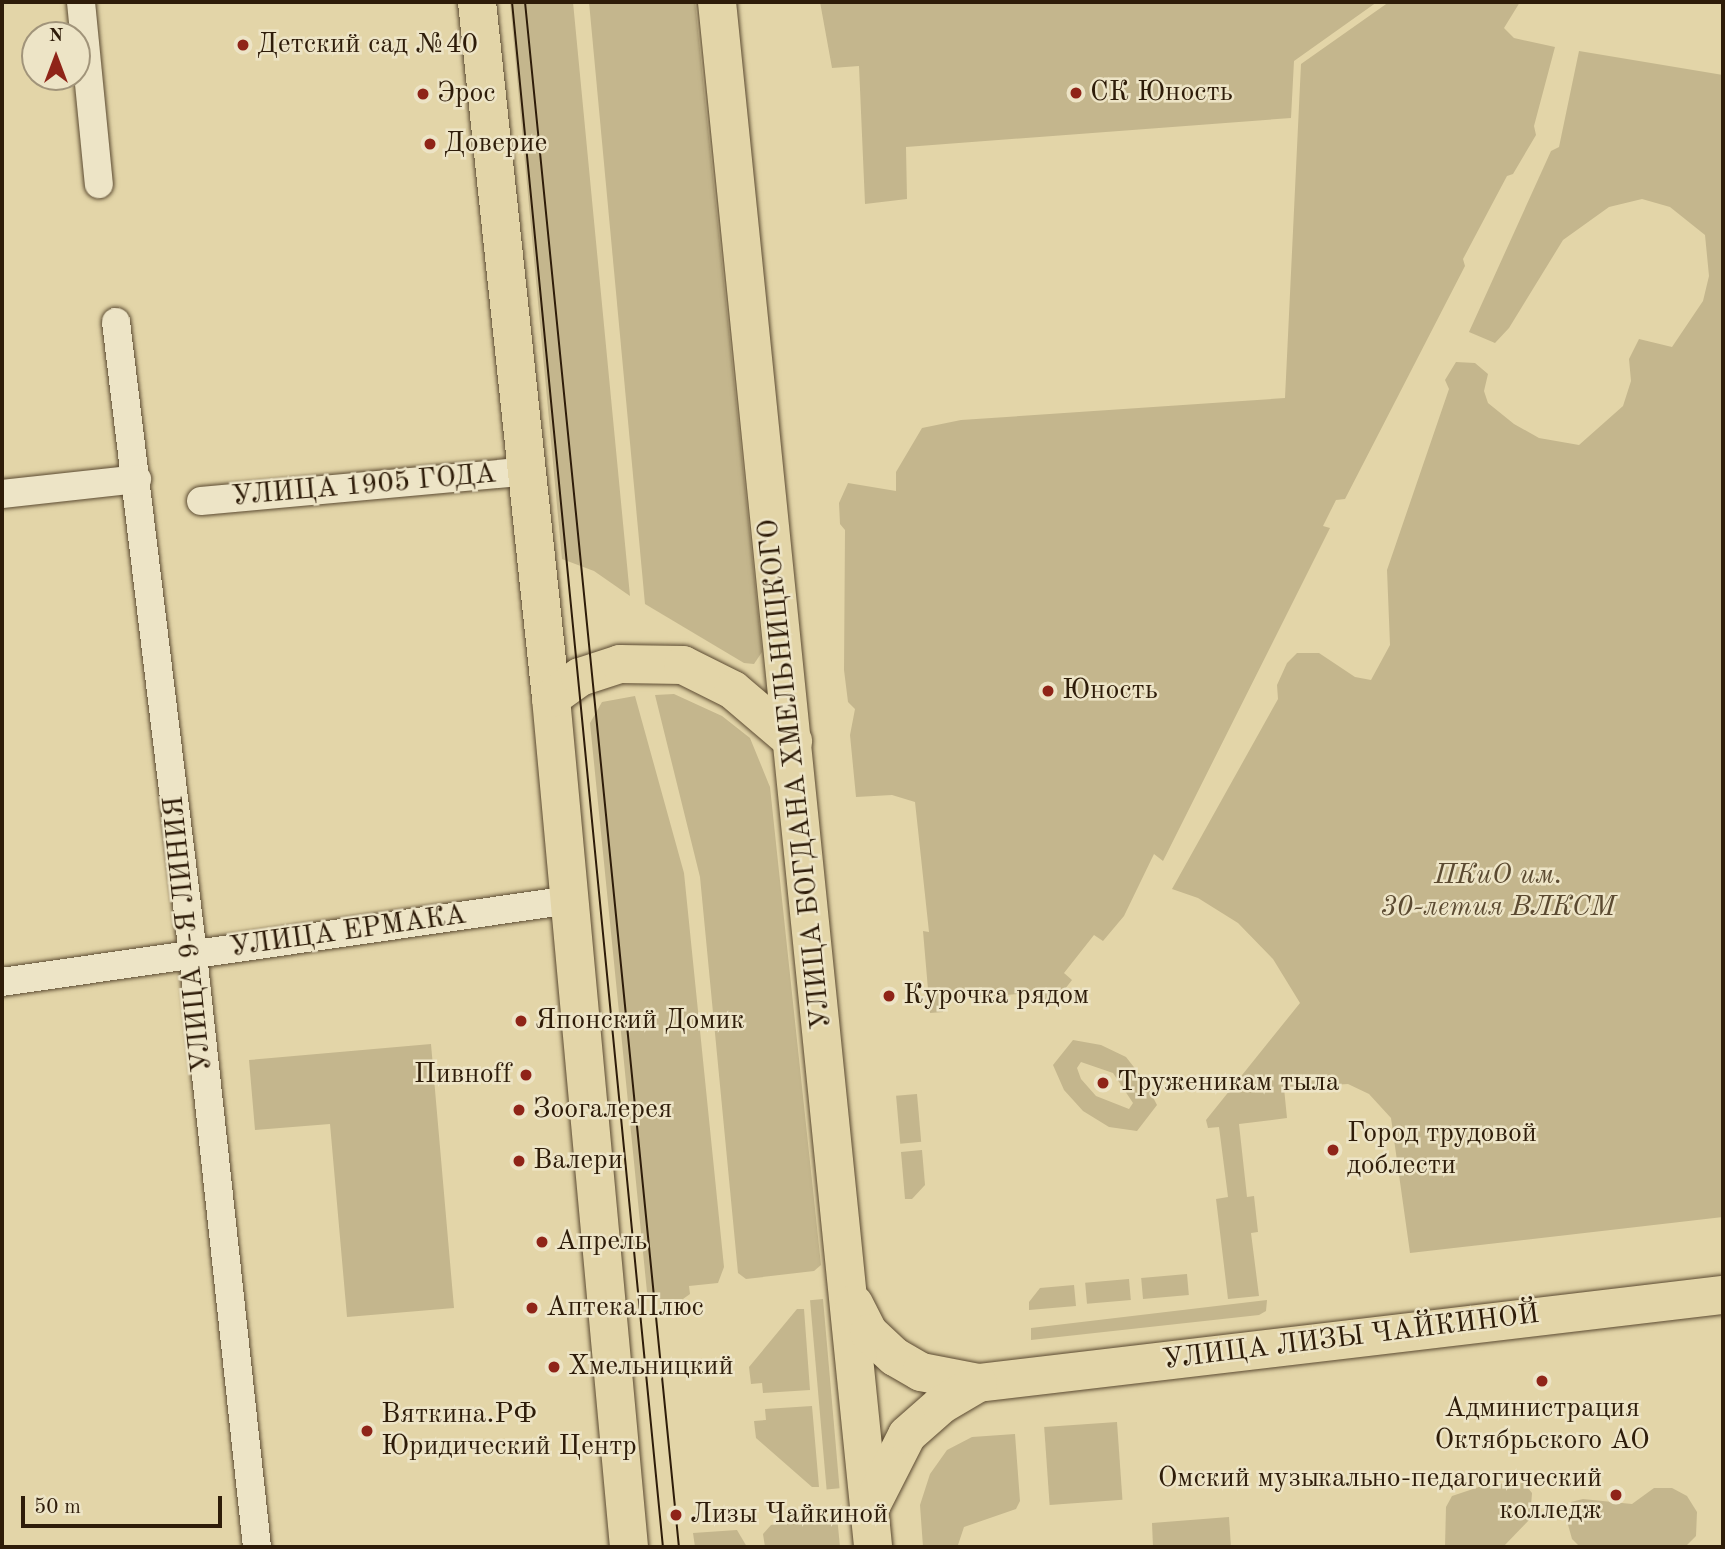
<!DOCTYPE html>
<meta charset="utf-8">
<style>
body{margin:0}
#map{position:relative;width:1725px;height:1549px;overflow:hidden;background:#e3d5a8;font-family:"Old Standard TT",serif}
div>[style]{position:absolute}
.green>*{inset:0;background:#c4b68d;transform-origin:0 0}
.roads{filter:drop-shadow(0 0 2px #5b4a31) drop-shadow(0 0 2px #5b4a31)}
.street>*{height:28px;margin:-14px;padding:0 14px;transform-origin:14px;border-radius:14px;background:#ede4c6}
.primary>*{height:38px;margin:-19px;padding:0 19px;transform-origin:19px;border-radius:19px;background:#e3d5a8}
.tram>*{height:2px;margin:-1px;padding:0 1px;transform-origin:1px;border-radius:1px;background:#2e1c09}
.dots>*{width:19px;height:19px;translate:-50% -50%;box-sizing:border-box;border:4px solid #ede4c6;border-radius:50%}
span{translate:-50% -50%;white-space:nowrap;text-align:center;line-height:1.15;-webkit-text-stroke:5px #ede4c6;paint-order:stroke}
.poi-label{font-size:28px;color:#2e1c09}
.left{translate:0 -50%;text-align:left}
.right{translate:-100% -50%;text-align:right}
.street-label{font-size:28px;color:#2e1c09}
.park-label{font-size:28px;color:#5b4a31;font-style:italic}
.frame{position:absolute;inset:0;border:4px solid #2e1c09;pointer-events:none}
.north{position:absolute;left:21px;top:21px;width:70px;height:70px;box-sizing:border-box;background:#ede4c6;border:2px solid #a1947a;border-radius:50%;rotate:0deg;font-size:19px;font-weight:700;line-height:28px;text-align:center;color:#2e1c09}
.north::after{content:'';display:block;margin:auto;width:24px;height:32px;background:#8f2418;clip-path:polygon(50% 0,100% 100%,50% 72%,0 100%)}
.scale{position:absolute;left:21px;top:1496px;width:201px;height:32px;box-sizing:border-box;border:4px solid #2e1c09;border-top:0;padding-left:9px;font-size:21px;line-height:24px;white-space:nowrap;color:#2e1c09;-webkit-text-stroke:5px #ede4c6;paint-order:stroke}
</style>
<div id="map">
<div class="green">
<i style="clip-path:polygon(510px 2px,573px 2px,630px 596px,594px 571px,562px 559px)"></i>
<i style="clip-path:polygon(589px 2px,695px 2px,762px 652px,754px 664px,744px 663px,645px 604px)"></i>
<i style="clip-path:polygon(820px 2px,1377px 2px,1294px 61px,1291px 118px,906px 147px,907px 199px,865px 204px,859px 66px,832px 68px)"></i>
<i style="clip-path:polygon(1389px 2px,1520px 2px,1504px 28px,1514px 38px,1555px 47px,1534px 126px,1536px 135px,1513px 174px,1507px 176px,1463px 259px,1465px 266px,1345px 499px,1336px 500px,1323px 526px,1330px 528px,1163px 861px,1154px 854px,1124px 916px,1103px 941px,1094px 935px,1064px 973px,1072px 980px,1054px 1003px,1045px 1004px,1043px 992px,943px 1000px,943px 1012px,930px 1013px,923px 931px,929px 932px,915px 802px,892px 795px,856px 797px,850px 735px,855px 709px,848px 702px,844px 670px,845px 530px,840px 524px,839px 503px,848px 483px,896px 491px,896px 472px,922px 428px,961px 420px,1285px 398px,1301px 64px)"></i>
<i style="clip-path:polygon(1579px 51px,1723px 75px,1723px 1217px,1410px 1253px,1391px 1118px,1369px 1094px,1348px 1084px,1284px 1088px,1287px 1118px,1239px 1124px,1247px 1197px,1254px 1196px,1258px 1232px,1251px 1233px,1259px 1296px,1228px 1299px,1216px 1199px,1228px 1197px,1219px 1127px,1208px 1128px,1206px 1120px,1300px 1003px,1273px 959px,1238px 923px,1198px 898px,1172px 889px,1278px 699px,1277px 685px,1287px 663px,1297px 653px,1319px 653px,1355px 677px,1371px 680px,1390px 645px,1387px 570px,1449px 389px,1445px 380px,1456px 362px,1475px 363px,1488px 374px,1484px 391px,1488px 403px,1514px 424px,1539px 438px,1579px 445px,1623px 406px,1631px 381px,1629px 359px,1639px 339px,1672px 347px,1703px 301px,1709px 276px,1705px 235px,1670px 207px,1642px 199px,1609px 207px,1563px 240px,1509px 328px,1495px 343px,1469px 332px,1551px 151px,1559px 147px)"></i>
<i style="clip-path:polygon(674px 694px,722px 716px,750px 738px,770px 787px,821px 1265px,814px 1271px,746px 1279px,738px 1273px,700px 877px,655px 695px)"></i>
<i style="clip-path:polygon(635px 696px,684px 873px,724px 1267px,718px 1283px,689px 1286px,690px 1294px,683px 1299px,659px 1299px,647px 1292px,590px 723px,602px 702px)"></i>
<i style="clip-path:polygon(evenodd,1073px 1040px,1101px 1045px,1126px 1057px,1144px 1080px,1157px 1105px,1137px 1131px,1109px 1127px,1083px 1111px,1064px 1090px,1053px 1065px,1073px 1040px,1081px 1062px,1113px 1073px,1133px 1103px,1129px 1109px,1096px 1096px,1081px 1079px,1077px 1068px,1081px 1062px)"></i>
<i style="clip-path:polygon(431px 1044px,454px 1308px,347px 1317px,330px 1124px,255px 1130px,249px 1060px)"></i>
<i style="left:917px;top:1094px;width:48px;height:21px;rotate:85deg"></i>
<i style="clip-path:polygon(922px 1150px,925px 1185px,912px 1199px,905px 1199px,901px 1152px)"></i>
<i style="left:1187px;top:1274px;width:21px;height:46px;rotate:85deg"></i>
<i style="left:1129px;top:1279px;width:21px;height:44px;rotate:85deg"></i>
<i style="clip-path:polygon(1074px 1285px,1076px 1306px,1029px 1310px,1029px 1302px,1040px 1288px)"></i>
<i style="left:823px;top:1299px;width:190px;height:13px;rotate:85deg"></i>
<i style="clip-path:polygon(1267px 1300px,1266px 1311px,1259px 1315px,1031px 1340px,1031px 1328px)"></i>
<i style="clip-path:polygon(797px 1309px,804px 1309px,810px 1390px,763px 1393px,762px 1383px,751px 1384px,749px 1367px)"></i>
<i style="clip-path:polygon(812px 1406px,819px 1487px,812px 1487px,756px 1438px,754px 1421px,766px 1420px,765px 1409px)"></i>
<i style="left:1117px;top:1422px;width:78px;height:73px;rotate:86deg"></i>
<i style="clip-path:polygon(1015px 1434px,1020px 1501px,1016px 1509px,964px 1527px,958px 1545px,923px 1547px,920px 1505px,930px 1474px,947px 1450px,972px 1437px)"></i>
<i style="clip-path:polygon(1524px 1483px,1532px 1493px,1530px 1519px,1503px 1547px,1445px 1547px,1446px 1507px,1452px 1496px,1488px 1484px)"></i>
<i style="clip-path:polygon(1654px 1488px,1672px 1488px,1687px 1496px,1697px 1512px,1696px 1536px,1685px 1547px,1580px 1547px,1572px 1539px,1565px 1514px,1571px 1502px,1583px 1499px,1632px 1504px)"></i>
<i style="clip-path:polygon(837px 1516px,840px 1547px,765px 1547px,763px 1534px,771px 1525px)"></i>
<i style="clip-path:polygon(1229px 1517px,1231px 1547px,1153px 1547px,1152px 1523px)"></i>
<i style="clip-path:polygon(737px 1530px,747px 1547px,695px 1547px,693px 1533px)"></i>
</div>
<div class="roads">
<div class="street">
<i style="left:81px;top:2px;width:183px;rotate:84.4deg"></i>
<i style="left:116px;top:322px;width:638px;rotate:83.06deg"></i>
<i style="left:193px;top:955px;width:595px;rotate:83.83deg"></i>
<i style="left:2px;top:494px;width:136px;rotate:-6.3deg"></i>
<i style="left:201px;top:501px;width:328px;rotate:-5.2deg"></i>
<i style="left:2px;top:982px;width:574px;rotate:-8.21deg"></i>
</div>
<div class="primary">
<i style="left:477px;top:2px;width:700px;rotate:83.93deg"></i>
<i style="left:551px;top:698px;width:853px;rotate:84.75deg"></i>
<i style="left:717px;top:2px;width:1553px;rotate:84.23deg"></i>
<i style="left:551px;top:698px;width:36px;rotate:-36deg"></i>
<i style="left:580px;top:677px;width:42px;rotate:-18deg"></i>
<i style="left:620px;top:664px;width:63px;rotate:0.9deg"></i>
<i style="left:683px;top:665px;width:56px;rotate:26.6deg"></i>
<i style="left:733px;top:690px;width:79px;rotate:40.4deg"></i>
<i style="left:854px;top:1304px;width:33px;rotate:63deg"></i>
<i style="left:869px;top:1333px;width:35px;rotate:43deg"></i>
<i style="left:895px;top:1357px;width:30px;rotate:30deg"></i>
<i style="left:921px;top:1372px;width:58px;rotate:10.9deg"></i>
<i style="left:978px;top:1383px;width:750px;rotate:-6.74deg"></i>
<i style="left:872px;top:1504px;width:77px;rotate:-63.1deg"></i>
<i style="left:907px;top:1435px;width:45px;rotate:-41.4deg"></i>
<i style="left:941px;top:1405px;width:43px;rotate:-30.7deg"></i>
</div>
</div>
<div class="tram">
<i style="left:512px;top:2px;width:1552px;rotate:84.42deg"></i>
<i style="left:525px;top:2px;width:1553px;rotate:84.31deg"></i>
</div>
<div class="dots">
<i style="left:243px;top:45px;background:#8f2418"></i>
<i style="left:1076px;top:93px;background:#8f2418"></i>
<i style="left:423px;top:94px;background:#8f2418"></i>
<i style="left:430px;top:144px;background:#8f2418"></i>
<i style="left:1048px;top:691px;background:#8f2418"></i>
<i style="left:889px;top:996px;background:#8f2418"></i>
<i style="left:521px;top:1021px;background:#8f2418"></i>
<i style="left:526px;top:1075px;background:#8f2418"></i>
<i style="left:1103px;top:1083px;background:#8f2418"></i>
<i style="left:519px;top:1110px;background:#8f2418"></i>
<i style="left:1333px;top:1150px;background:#8f2418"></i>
<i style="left:519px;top:1161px;background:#8f2418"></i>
<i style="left:542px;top:1242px;background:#8f2418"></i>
<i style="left:532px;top:1308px;background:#8f2418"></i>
<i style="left:554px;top:1367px;background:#8f2418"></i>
<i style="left:1542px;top:1381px;background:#8f2418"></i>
<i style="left:367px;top:1431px;background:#8f2418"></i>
<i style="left:1616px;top:1495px;background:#8f2418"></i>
<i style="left:676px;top:1515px;background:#8f2418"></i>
</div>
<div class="poi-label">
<span class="left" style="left:257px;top:45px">Детский сад №40</span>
<span class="left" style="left:1090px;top:93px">СК Юность</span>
<span class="left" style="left:437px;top:94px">Эрос</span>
<span class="left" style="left:444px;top:144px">Доверие</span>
<span class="left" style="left:1062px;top:691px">Юность</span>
<span class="left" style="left:903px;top:996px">Курочка рядом</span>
<span class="left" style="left:535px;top:1021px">Японский Домик</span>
<span class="right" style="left:512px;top:1075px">Пивнoff</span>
<span class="left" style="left:1117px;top:1083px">Труженикам тыла</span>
<span class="left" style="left:533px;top:1110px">Зоогалерея</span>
<span class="left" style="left:1347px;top:1150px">Город трудовой<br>доблести</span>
<span class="left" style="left:533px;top:1161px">Валери</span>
<span class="left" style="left:556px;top:1242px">Апрель</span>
<span class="left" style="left:546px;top:1308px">АптекаПлюс</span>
<span class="left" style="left:568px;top:1367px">Хмельницкий</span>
<span style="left:1542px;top:1425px">Администрация<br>Октябрьского АО</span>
<span class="left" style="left:381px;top:1431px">Вяткина.РФ<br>Юридический Центр</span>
<span class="right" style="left:1602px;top:1495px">Омский музыкально-педагогический<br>колледж</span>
<span class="left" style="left:690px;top:1515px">Лизы Чайкиной</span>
</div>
<div class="street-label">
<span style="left:364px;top:486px;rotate:-5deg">УЛИЦА 1905 ГОДА</span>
<span style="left:796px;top:774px;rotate:-96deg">УЛИЦА БОГДАНА ХМЕЛЬНИЦКОГО</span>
<span style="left:348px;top:932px;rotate:-8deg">УЛИЦА ЕРМАКА</span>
<span style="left:189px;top:934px;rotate:-96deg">УЛИЦА 9-Я ЛИНИЯ</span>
<span style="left:1351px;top:1338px;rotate:-7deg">УЛИЦА ЛИЗЫ ЧАЙКИНОЙ</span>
</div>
<div class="park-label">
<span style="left:1498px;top:892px">ПКиО им.<br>30-летия ВЛКСМ</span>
</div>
<div class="frame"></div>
<div class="north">N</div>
<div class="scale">50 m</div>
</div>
